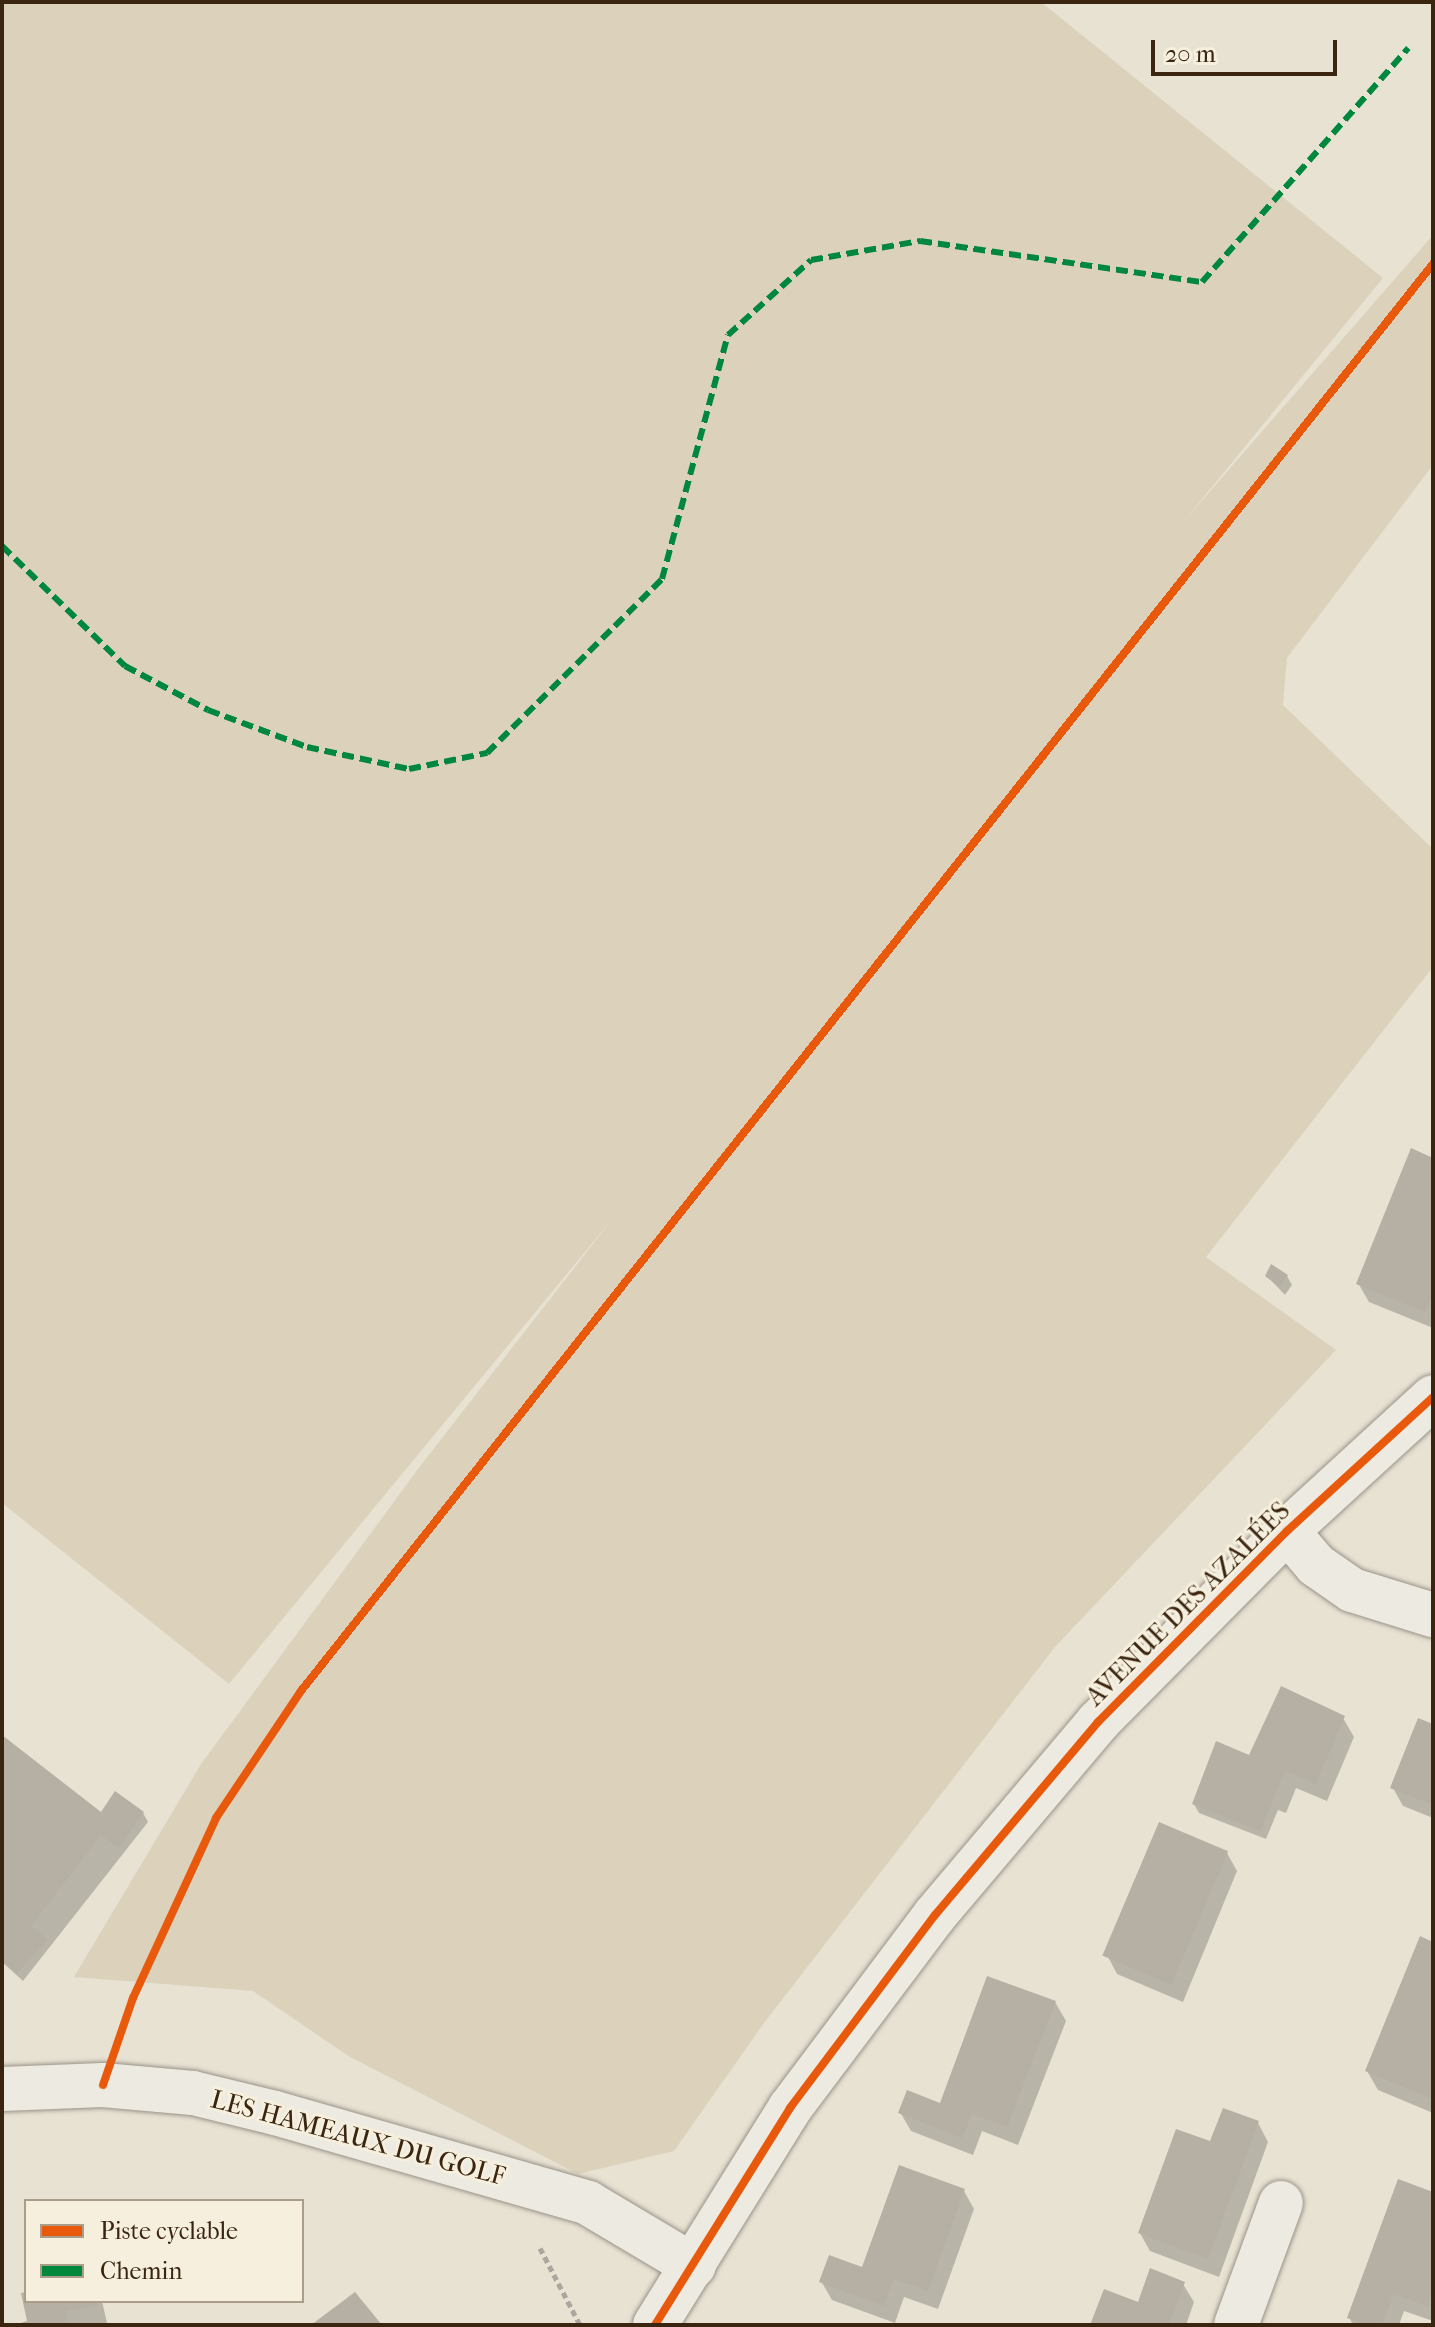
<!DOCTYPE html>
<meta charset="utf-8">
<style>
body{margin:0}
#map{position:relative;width:1435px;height:2327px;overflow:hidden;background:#e8e2d3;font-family:"IM FELL French Canon",serif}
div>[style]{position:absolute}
.green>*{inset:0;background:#dcd2bc}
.shadow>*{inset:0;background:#0003}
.building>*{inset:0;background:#b5afa4;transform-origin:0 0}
.path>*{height:5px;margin-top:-2.5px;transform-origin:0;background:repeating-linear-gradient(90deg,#aba69e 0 6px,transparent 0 10px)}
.roads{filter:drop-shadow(0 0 2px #9a9388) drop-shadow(0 0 2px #9a9388)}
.street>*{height:44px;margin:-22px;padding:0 22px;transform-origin:22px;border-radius:22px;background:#edeae2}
.quiet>*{height:6px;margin-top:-3px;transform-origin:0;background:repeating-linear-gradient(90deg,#00873e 0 12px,transparent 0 18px)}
.cycleway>*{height:8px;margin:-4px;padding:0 4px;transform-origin:4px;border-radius:4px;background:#e8590c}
span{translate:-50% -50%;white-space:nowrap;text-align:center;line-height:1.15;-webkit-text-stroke:6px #f6efdd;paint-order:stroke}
.street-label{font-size:26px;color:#392510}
.frame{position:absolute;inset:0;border:4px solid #392510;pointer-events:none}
.legend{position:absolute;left:24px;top:2199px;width:280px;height:104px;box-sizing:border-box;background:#f6efdd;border:2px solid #aa9e8b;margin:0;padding:10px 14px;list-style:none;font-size:24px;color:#392510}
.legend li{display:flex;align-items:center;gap:16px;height:40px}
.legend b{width:40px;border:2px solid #aa9e8b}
.scale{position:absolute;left:1151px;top:40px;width:186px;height:36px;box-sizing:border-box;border:4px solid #392510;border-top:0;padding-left:10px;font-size:24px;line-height:28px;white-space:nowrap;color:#392510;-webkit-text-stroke:6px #f6efdd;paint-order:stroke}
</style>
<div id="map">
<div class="green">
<i style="clip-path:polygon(2px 2px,1041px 2px,1383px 278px,1185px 520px,1433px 235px,1433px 465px,1287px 658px,1283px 705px,1433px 849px,1433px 967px,1206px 1257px,1336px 1350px,1055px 1647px,764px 2023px,674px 2151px,578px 2174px,350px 2057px,253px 1991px,74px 1977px,201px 1764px,421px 1465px,613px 1218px,229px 1684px,2px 1503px)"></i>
</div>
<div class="shadow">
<i style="clip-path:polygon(1433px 1160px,1433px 1328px,1369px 1302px,1358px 1283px)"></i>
<i style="clip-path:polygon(1267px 1276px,1287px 1276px,1292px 1285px,1285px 1295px)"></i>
<i style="clip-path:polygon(1343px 1718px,1354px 1737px,1327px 1801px,1296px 1788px,1286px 1813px,1278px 1810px,1266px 1839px,1199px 1813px,1194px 1804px,1250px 1757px)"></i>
<i style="clip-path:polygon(1433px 1726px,1433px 1818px,1403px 1806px,1393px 1788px)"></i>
<i style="clip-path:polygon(2px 1737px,102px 1814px,143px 1813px,148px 1822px,23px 1981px,2px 1962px)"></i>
<i style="clip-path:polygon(1227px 1853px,1237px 1871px,1183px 2002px,1117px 1974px,1107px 1955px)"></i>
<i style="clip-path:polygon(1433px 1944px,1433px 2113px,1378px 2090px,1367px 2071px)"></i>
<i style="clip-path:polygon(1055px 2002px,1066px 2021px,1018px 2145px,982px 2131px,973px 2155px,911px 2131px,900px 2112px,941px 2105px)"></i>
<i style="clip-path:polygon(1258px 2123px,1268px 2142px,1219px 2277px,1150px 2251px,1140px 2233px,1212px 2144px)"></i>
<i style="clip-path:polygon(964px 2191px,974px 2209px,938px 2309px,904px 2297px,895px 2323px,832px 2300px,821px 2281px,863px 2270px)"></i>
<i style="clip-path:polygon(1433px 2194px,1433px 2321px,1404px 2311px,1399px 2325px,1353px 2325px,1349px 2317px)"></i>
<i style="clip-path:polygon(1183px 2284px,1194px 2302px,1186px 2325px,1092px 2325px)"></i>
<i style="clip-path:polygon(23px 2294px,26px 2294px,26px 2301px,102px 2301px,107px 2323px,17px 2325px,29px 2323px)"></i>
</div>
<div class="building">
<i style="clip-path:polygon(1411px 1148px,1433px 1158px,1433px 1293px,1425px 1312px,1356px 1284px)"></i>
<i style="clip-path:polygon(1271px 1264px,1288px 1275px,1280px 1287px,1265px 1276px)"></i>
<i style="clip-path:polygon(1281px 1686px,1345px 1716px,1316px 1784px,1285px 1770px,1261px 1831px,1192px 1804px,1216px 1741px,1249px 1755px)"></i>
<i style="clip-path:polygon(1418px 1718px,1433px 1724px,1433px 1805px,1390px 1788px)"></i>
<i style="clip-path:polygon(2px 1735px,101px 1812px,115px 1791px,144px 1812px,119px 1848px,101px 1835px,31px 1926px,48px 1939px,17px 1973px,2px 1959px)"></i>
<i style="left:1159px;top:1822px;width:75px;height:145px;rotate:23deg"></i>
<i style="clip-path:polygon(1420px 1936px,1433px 1942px,1433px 2099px,1365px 2071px)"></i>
<i style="clip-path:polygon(987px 1976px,1056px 2001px,1007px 2127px,972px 2114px,962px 2138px,898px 2113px,907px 2090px,940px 2103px)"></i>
<i style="clip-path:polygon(1223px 2108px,1259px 2121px,1208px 2259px,1138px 2233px,1176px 2129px,1210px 2141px)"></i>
<i style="clip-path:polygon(899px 2165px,965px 2189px,928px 2291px,894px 2279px,884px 2306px,819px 2282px,829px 2255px,862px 2267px)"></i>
<i style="clip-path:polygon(1398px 2179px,1433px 2192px,1433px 2290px,1427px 2306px,1394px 2294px,1382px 2325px,1368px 2325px,1347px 2318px)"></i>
<i style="clip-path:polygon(1150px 2268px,1185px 2282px,1169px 2325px,1090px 2325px,1104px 2289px,1138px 2302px)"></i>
<i style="clip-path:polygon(26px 2292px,26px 2301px,97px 2301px,98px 2305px,65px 2311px,68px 2325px,14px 2325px,27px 2321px,21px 2293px)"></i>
<i style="clip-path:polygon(355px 2292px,382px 2325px,311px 2325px)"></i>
</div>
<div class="path">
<i style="left:540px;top:2248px;width:87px;rotate:62.5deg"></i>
</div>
<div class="roads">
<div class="street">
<i style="left:1287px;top:1531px;width:45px;rotate:49.5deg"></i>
<i style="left:1316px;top:1565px;width:44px;rotate:34.8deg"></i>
<i style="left:1352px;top:1590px;width:85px;rotate:17.2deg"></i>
<i style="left:2px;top:2089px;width:101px;rotate:-2.3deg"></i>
<i style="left:103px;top:2085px;width:90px;rotate:5.1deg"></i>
<i style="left:193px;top:2093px;width:84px;rotate:13.7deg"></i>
<i style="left:275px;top:2113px;width:326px;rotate:16deg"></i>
<i style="left:588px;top:2203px;width:123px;rotate:30.7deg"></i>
<i style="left:655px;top:2325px;width:256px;rotate:-58.1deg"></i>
<i style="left:790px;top:2108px;width:241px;rotate:-53.1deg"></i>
<i style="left:935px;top:1915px;width:253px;rotate:-49.8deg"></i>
<i style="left:1098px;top:1722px;width:269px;rotate:-45.3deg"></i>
<i style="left:1287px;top:1531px;width:198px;rotate:-42.5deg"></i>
<i style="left:1236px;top:2325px;width:130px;rotate:-69.8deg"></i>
</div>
</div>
<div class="quiet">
<i style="left:2px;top:546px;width:172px;rotate:44.3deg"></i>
<i style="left:125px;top:666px;width:94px;rotate:27.9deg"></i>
<i style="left:208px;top:710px;width:106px;rotate:20.5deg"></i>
<i style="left:307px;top:747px;width:104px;rotate:12.2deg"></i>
<i style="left:409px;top:769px;width:80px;rotate:-11.6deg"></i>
<i style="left:487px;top:753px;width:247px;rotate:-44.8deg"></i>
<i style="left:662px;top:579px;width:253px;rotate:-74.9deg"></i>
<i style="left:728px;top:335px;width:112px;rotate:-42.1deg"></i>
<i style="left:811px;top:260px;width:111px;rotate:-9.9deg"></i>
<i style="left:920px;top:241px;width:285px;rotate:8.3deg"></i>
<i style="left:1202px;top:282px;width:312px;rotate:-48.6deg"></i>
</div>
<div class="cycleway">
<i style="left:103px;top:2085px;width:92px;rotate:-71deg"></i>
<i style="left:133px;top:1998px;width:198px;rotate:-65.2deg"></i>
<i style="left:216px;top:1818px;width:153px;rotate:-56.2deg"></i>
<i style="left:301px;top:1691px;width:1821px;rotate:-51.58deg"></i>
<i style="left:655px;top:2325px;width:256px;rotate:-58.1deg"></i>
<i style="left:790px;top:2108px;width:241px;rotate:-53.1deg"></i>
<i style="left:935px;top:1915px;width:253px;rotate:-49.8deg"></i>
<i style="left:1098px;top:1722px;width:269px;rotate:-45.3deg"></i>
<i style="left:1287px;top:1531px;width:198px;rotate:-42.5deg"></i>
</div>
<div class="street-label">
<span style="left:1188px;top:1604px;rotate:-45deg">AVENUE DES AZALÉES</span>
<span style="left:358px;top:2138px;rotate:15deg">LES HAMEAUX DU GOLF</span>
</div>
<div class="frame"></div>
<ul class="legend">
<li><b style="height:10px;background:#e8590c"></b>Piste cyclable</li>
<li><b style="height:10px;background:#00873e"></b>Chemin</li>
</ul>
<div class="scale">20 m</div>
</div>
